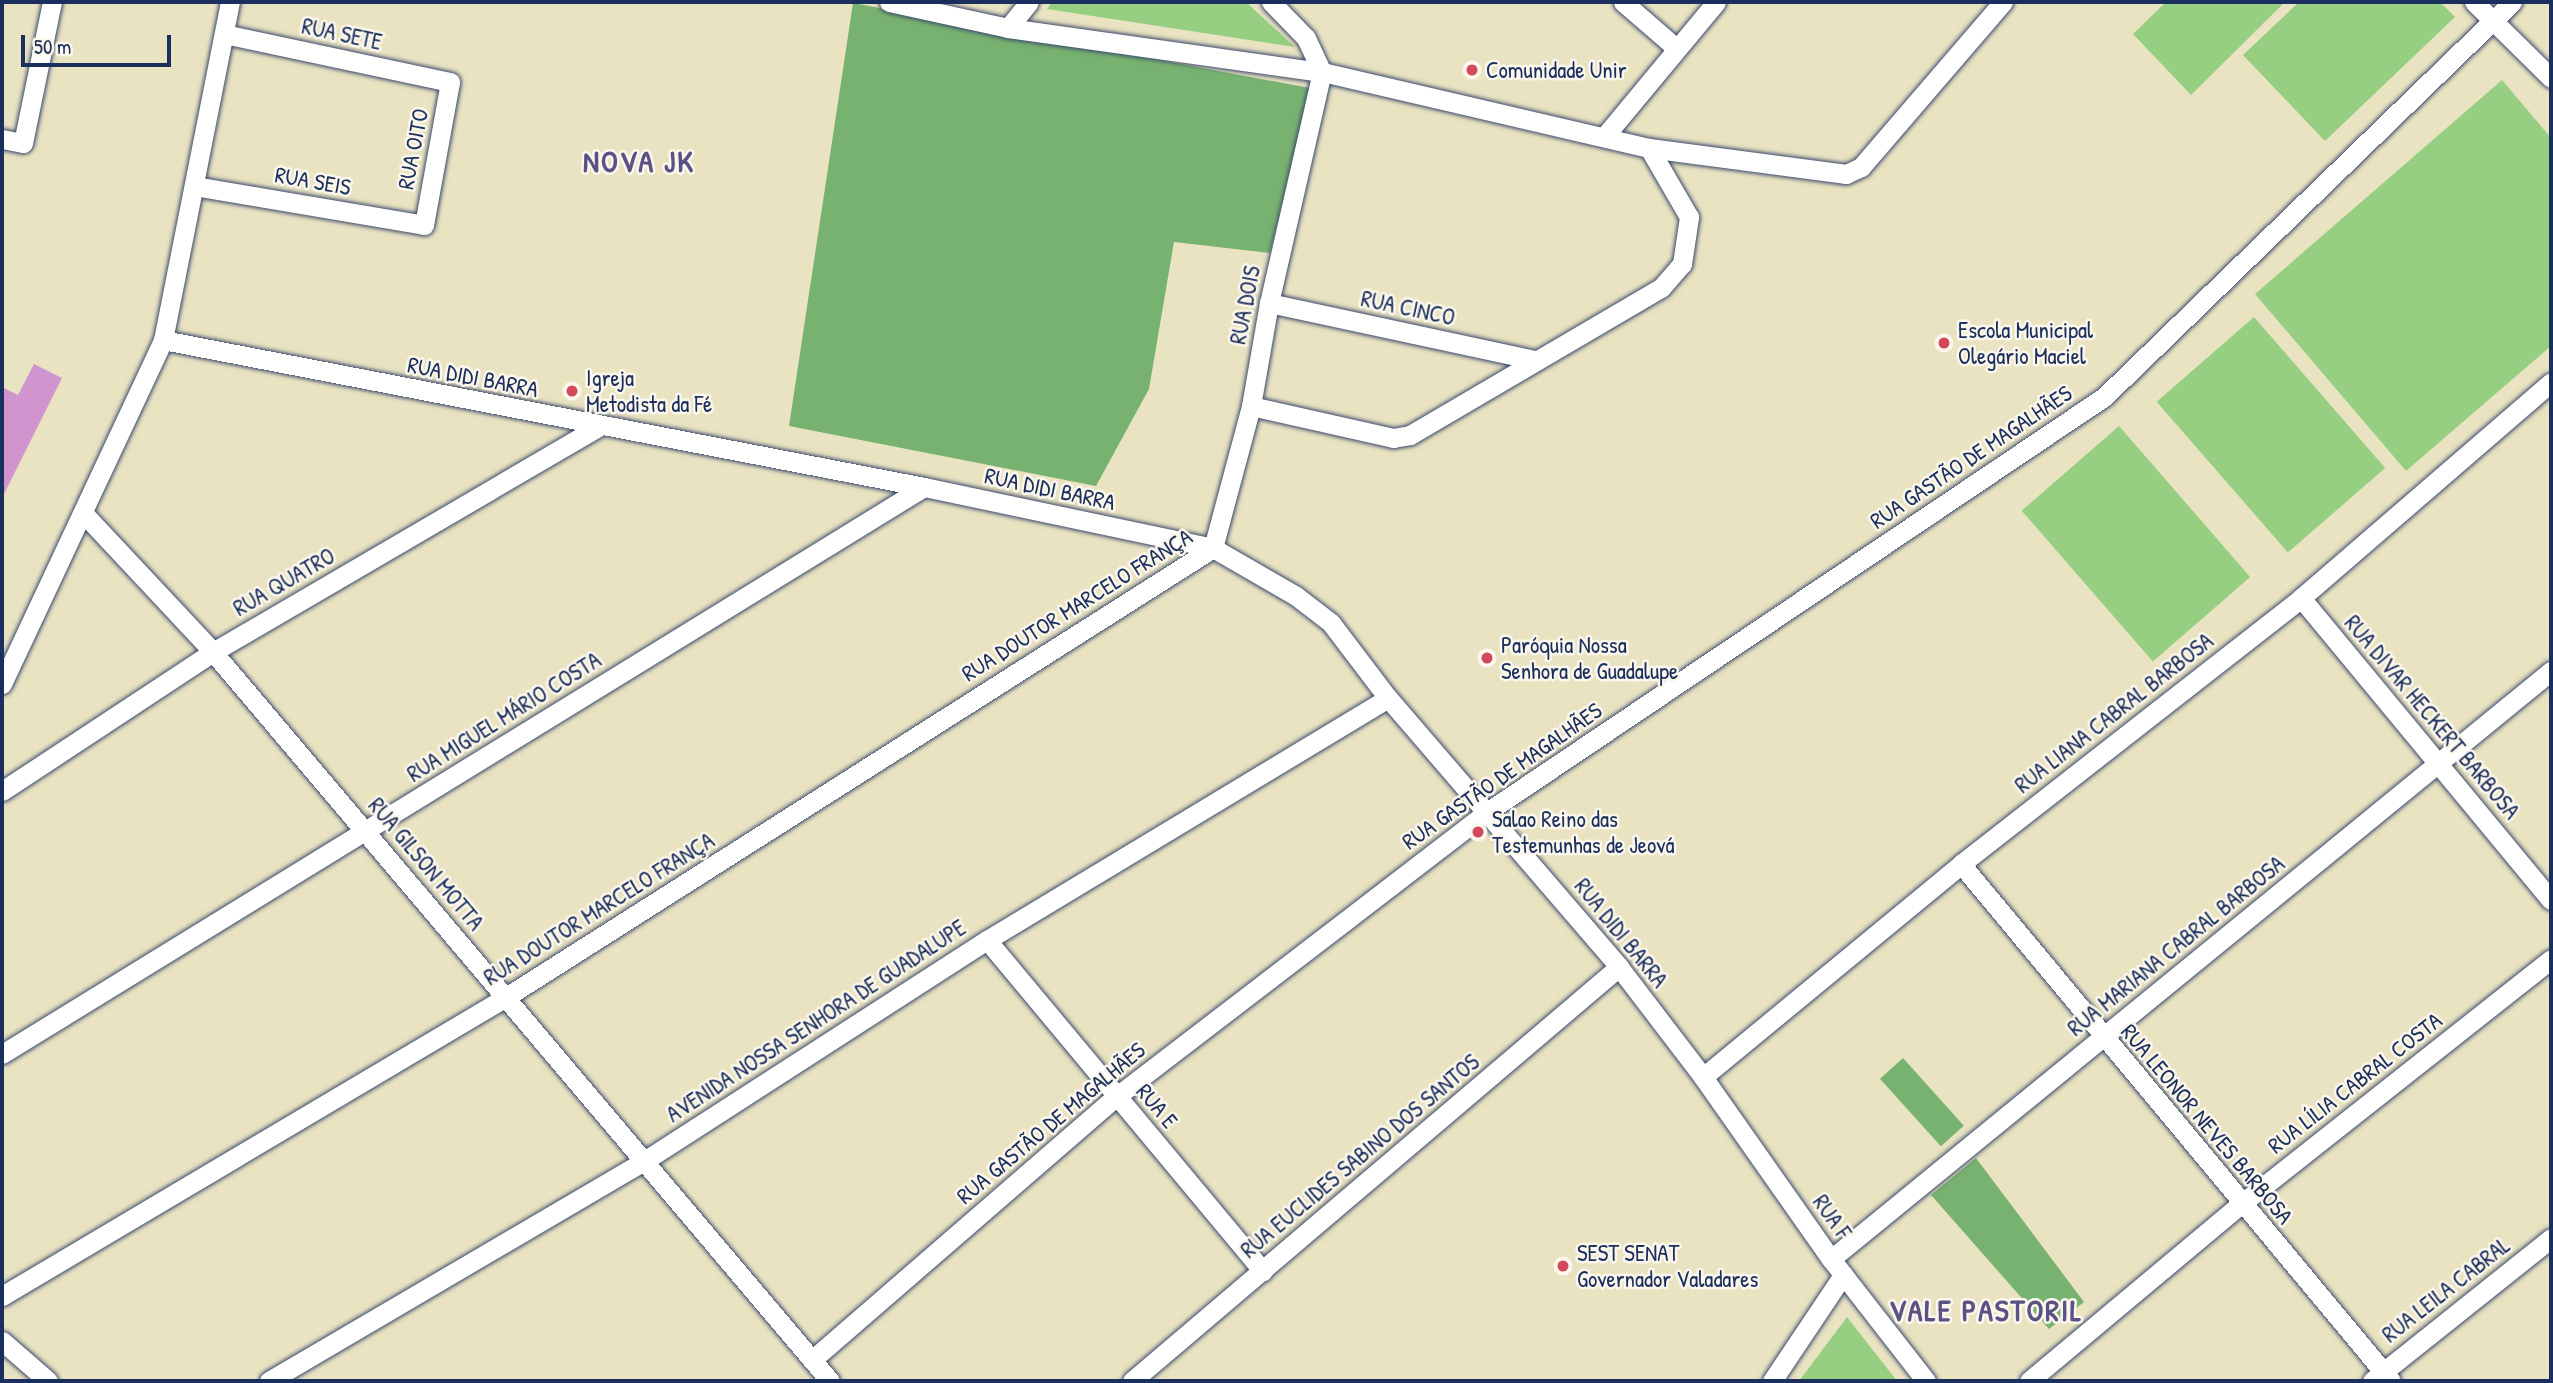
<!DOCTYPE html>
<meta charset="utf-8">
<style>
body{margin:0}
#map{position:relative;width:2553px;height:1383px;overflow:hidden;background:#eae3c2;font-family:"Patrick Hand",sans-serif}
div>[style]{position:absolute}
.green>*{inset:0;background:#96cf82;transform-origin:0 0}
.forest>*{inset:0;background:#78b270;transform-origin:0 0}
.building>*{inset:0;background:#d094ce}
.roads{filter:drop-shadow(0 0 2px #3a4a6d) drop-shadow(0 0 2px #3a4a6d)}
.minor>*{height:19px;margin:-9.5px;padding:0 9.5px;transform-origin:9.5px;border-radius:9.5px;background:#fff}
.dots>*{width:19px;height:19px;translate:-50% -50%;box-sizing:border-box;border:4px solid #fbf7ec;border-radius:50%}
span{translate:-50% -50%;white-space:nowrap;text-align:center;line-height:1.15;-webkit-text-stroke:5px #fbf7ec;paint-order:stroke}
.street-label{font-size:23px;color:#1b2f5e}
.poi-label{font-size:23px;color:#1b2f5e}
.left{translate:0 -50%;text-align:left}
.district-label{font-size:30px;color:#5a5285;font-weight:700;letter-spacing:2px}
.frame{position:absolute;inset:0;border:4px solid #1b2f5e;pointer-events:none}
.scale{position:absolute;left:21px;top:35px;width:150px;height:32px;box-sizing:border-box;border:4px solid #1b2f5e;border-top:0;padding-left:9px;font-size:21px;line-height:24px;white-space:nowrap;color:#1b2f5e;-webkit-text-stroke:5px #fbf7ec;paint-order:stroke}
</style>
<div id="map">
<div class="green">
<i style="clip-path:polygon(1052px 2px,1246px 2px,1295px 47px,1047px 9px)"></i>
<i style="clip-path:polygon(2166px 2px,2285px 2px,2191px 95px,2133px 34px)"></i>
<i style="clip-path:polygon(2299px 2px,2440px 2px,2455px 17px,2325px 141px,2243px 55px)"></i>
<i style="clip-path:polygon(2502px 80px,2551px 138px,2551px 346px,2406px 471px,2255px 294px)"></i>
<i style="left:2254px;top:317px;width:200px;height:129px;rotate:49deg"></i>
<i style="left:2119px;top:426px;width:200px;height:129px;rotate:49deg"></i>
<i style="clip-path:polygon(1847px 1317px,1897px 1381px,1799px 1381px)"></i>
</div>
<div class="forest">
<i style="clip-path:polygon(853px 3px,1310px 88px,1270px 253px,1174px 242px,1149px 389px,1096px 486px,789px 426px)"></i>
<i style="left:1903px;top:1058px;width:91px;height:31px;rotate:48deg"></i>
<i style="clip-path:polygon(1976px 1158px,2084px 1302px,2049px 1329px,1931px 1195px)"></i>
</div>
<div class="building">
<i style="clip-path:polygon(34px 364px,62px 378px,2px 498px,2px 387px,18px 395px)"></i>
</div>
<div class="roads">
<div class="minor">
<i style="left:889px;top:2px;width:122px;rotate:12.3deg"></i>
<i style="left:1008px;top:28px;width:317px;rotate:8deg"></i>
<i style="left:1322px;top:72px;width:336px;rotate:13.1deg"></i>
<i style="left:1649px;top:148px;width:199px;rotate:7.5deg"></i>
<i style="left:1846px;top:174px;width:17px;rotate:-25deg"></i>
<i style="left:1861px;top:167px;width:218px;rotate:-49.3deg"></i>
<i style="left:1271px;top:2px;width:50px;rotate:45.8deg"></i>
<i style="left:1306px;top:38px;width:38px;rotate:65deg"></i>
<i style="left:1623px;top:2px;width:69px;rotate:40.9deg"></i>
<i style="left:2474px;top:2px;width:108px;rotate:44.6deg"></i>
<i style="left:1008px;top:28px;width:33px;rotate:-51deg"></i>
<i style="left:1604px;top:137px;width:175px;rotate:-50.3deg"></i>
<i style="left:2px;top:139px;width:21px;rotate:11deg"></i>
<i style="left:23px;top:143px;width:144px;rotate:-78.4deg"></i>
<i style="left:194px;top:186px;width:233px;rotate:9.6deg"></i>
<i style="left:424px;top:225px;width:145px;rotate:-79.7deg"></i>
<i style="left:450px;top:82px;width:231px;rotate:-168deg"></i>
<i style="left:1269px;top:303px;width:273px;rotate:12.1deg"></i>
<i style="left:163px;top:340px;width:775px;rotate:10.93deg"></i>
<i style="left:924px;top:487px;width:295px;rotate:11.9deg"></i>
<i style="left:1213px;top:548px;width:96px;rotate:30deg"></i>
<i style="left:1296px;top:596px;width:44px;rotate:37.6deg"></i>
<i style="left:1331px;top:623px;width:94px;rotate:52.8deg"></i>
<i style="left:1388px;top:698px;width:355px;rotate:49.3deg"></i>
<i style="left:1619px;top:967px;width:138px;rotate:52.6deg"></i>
<i style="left:1703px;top:1077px;width:223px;rotate:54.9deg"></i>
<i style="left:1831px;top:1259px;width:155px;rotate:52.1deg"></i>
<i style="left:1251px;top:406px;width:146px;rotate:12.7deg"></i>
<i style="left:1393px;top:438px;width:17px;rotate:-10deg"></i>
<i style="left:1410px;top:435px;width:291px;rotate:-30.4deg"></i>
<i style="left:1661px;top:288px;width:32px;rotate:-49deg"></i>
<i style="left:1682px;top:264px;width:48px;rotate:-81.5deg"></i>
<i style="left:1689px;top:217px;width:80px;rotate:-120.1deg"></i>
<i style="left:85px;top:515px;width:187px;rotate:46.9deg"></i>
<i style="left:213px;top:652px;width:955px;rotate:49.76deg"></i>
<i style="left:1213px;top:548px;width:147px;rotate:-75deg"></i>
<i style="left:1251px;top:406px;width:105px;rotate:-80.1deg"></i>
<i style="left:1269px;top:303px;width:237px;rotate:-77.1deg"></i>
<i style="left:2301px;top:598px;width:392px;rotate:50.4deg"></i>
<i style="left:2px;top:684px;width:380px;rotate:-64.9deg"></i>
<i style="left:163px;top:340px;width:345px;rotate:-78.8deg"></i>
<i style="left:2px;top:791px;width:253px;rotate:-33.4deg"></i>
<i style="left:213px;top:652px;width:446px;rotate:-30.3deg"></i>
<i style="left:1961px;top:864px;width:672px;rotate:50.25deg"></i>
<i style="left:987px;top:940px;width:431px;rotate:50.2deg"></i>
<i style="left:2px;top:1054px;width:1082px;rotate:-31.59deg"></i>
<i style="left:1703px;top:1077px;width:335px;rotate:-39.5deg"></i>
<i style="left:1961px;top:864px;width:432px;rotate:-38deg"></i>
<i style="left:2301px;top:598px;width:330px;rotate:-40.8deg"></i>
<i style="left:1831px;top:1259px;width:930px;rotate:-39.24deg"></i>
<i style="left:2px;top:1296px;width:586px;rotate:-30.68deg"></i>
<i style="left:506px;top:997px;width:838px;rotate:-32.42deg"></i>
<i style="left:2px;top:1341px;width:61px;rotate:41deg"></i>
<i style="left:813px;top:1359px;width:402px;rotate:-40.9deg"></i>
<i style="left:1117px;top:1096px;width:466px;rotate:-37.5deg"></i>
<i style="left:1487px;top:812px;width:744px;rotate:-33.93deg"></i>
<i style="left:2104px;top:397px;width:568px;rotate:-44.07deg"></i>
<i style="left:269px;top:1381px;width:435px;rotate:-30.4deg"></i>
<i style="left:644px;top:1161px;width:408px;rotate:-32.8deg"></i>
<i style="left:987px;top:940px;width:468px;rotate:-31.1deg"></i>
<i style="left:1132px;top:1381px;width:639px;rotate:-40.37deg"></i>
<i style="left:1772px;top:1381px;width:128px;rotate:-56.2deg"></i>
<i style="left:2029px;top:1381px;width:276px;rotate:-39.9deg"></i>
<i style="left:2241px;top:1204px;width:395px;rotate:-38.3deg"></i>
<i style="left:2372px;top:1381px;width:229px;rotate:-38.6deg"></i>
</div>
</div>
<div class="dots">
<i style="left:1472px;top:70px;background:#d1495b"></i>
<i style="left:1944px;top:343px;background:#d1495b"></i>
<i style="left:572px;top:391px;background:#d1495b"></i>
<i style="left:1487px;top:658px;background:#d1495b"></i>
<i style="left:1478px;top:832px;background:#d1495b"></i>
<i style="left:1563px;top:1266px;background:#d1495b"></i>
</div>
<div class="street-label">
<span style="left:342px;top:34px;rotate:12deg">RUA SETE</span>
<span style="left:413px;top:149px;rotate:-79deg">RUA OITO</span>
<span style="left:313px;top:181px;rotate:10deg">RUA SEIS</span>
<span style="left:1245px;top:305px;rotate:-79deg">RUA DOIS</span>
<span style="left:1408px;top:308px;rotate:12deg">RUA CINCO</span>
<span style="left:473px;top:377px;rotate:11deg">RUA DIDI BARRA</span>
<span style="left:1971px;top:457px;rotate:-34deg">RUA GASTÃO DE MAGALHÃES</span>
<span style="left:1050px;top:489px;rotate:12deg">RUA DIDI BARRA</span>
<span style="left:284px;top:582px;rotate:-30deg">RUA QUATRO</span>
<span style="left:1077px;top:605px;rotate:-32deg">RUA DOUTOR MARCELO FRANÇA</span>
<span style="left:2114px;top:713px;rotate:-38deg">RUA LIANA CABRAL BARBOSA</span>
<span style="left:504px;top:717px;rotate:-32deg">RUA MIGUEL MÁRIO COSTA</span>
<span style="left:2432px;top:717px;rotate:50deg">RUA DIVAR HECKERT BARBOSA</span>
<span style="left:1502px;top:776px;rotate:-35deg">RUA GASTÃO DE MAGALHÃES</span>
<span style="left:426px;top:864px;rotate:50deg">RUA GILSON MOTTA</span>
<span style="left:599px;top:909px;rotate:-32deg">RUA DOUTOR MARCELO FRANÇA</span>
<span style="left:1621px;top:933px;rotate:51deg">RUA DIDI BARRA</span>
<span style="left:2176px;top:946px;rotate:-39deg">RUA MARIANA CABRAL BARBOSA</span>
<span style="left:816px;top:1021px;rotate:-33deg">AVENIDA NOSSA SENHORA DE GUADALUPE</span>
<span style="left:2355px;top:1083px;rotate:-38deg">RUA LÍLIA CABRAL COSTA</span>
<span style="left:1157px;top:1106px;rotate:50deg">RUA E</span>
<span style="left:1051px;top:1123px;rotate:-40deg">RUA GASTÃO DE MAGALHÃES</span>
<span style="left:2207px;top:1124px;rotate:50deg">RUA LEONOR NEVES BARBOSA</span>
<span style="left:1360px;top:1156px;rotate:-40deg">RUA EUCLIDES SABINO DOS SANTOS</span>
<span style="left:1832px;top:1217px;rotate:55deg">RUA F</span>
<span style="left:2446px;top:1290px;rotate:-38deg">RUA LEILA CABRAL</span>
</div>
<div class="poi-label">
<span class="left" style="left:1486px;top:70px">Comunidade Unir</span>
<span class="left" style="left:1958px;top:343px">Escola Municipal<br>Olegário Maciel</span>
<span class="left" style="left:586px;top:391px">Igreja<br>Metodista da Fé</span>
<span class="left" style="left:1501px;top:658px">Paróquia Nossa<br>Senhora de Guadalupe</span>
<span class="left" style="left:1492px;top:832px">Salao Reino das<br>Testemunhas de Jeová</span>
<span class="left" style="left:1577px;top:1266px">SEST SENAT<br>Governador Valadares</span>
</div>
<div class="district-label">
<span style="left:639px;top:161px">NOVA JK</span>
<span style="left:1986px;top:1310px">VALE PASTORIL</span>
</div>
<div class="frame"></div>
<div class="scale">50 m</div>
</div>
